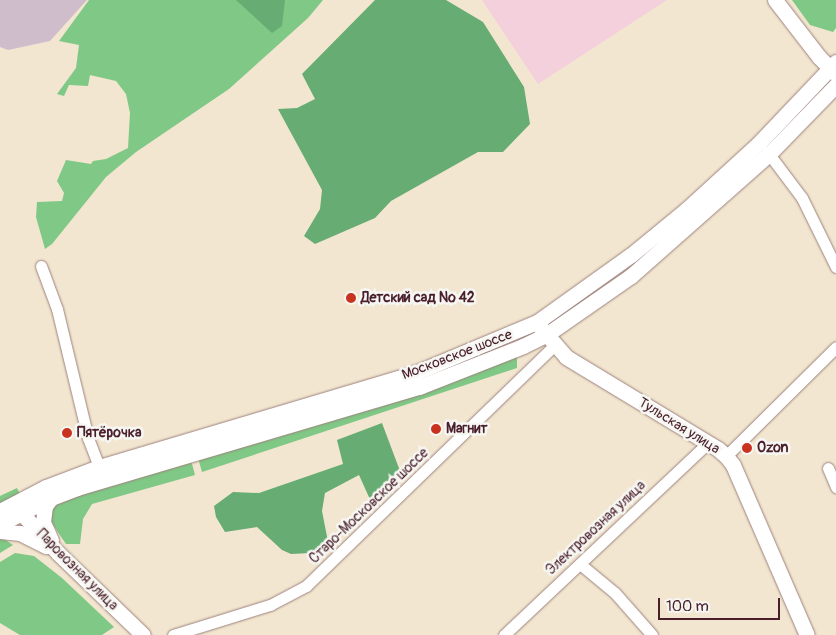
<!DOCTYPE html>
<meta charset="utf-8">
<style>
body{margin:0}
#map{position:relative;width:836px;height:635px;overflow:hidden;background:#f2e6d0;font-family:Pangolin,sans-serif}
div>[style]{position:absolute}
.built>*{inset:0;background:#f4cfdc}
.industrial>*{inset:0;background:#d0bdcc}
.green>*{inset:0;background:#7fc885}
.forest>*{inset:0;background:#67ac72}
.roads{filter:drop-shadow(0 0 1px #9e827e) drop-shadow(0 0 1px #9e827e)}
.minor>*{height:11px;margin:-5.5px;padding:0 5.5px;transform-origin:5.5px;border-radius:5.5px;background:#fff}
.major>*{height:15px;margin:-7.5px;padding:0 7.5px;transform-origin:7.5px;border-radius:7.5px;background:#fff}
.dots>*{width:14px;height:14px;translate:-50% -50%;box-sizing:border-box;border:2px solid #f6f6f2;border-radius:50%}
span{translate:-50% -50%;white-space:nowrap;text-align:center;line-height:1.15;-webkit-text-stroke:5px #f6f6f2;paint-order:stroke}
.poi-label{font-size:14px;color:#4a1f2b;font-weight:700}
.left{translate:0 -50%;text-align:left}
.street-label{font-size:14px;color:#4a1f2b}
.scale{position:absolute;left:658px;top:598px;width:122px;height:22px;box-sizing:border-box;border:2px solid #4a1f2b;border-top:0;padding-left:6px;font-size:15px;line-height:18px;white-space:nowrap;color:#4a1f2b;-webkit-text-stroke:4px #f6f6f2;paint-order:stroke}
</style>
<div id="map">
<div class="built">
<i style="clip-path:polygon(482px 0,667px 0,538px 84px)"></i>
</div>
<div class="industrial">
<i style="clip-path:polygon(0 0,87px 0,50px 41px,8px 50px,0 47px)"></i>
</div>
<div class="green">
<i style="clip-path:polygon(89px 0,323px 0,308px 18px,229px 89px,136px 152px,106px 177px,52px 244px,45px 249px,36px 217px,37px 202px,62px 201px,64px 193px,57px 181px,66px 160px,91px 164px,93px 161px,106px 159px,128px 148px,130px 113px,126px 94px,116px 81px,90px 75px,88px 86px,69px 85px,64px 96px,57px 94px,76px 68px,79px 45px,59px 41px)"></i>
<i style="clip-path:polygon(792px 0,836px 0,836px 28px,833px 32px,810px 25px)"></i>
<i style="clip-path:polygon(511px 357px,517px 357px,517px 368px,202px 472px,198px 458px)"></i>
<i style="clip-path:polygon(191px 460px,195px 475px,92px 504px,83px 519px,80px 544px,66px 544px,51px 522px,49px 514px,57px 502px)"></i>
<i style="clip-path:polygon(17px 488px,20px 494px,0 504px,0 496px)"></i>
<i style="clip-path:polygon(0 538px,3px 538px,13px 545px,0 553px)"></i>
<i style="clip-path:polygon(15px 553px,34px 556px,62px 578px,114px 627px,102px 635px,20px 635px,0 623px,0 562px)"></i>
</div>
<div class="forest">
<i style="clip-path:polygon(236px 0,285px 0,282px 26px,272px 33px)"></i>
<i style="clip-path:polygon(375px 0,446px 0,483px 22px,524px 87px,530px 124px,503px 152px,478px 152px,391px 201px,375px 218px,315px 244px,304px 236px,320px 209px,322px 190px,278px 109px,297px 108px,315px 99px,302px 74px)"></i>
<i style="clip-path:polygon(382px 423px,400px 471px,373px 506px,359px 475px,325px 493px,322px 511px,330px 552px,291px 554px,282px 550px,257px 527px,225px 532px,216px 517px,214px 506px,233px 492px,259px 493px,343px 464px,337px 440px)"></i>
</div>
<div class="roads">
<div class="minor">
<i style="left:769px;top:154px;width:55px;rotate:53.1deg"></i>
<i style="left:802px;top:198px;width:77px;rotate:63.8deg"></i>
<i style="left:41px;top:266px;width:46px;rotate:69.6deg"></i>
<i style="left:57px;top:309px;width:133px;rotate:76.5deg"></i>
<i style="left:88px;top:438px;width:31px;rotate:69deg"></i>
<i style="left:726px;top:456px;width:155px;rotate:-44.7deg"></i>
<i style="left:828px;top:468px;width:21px;rotate:67deg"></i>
<i style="left:580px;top:564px;width:45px;rotate:39.6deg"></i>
<i style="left:615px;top:593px;width:56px;rotate:48.6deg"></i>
<i style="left:173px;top:635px;width:102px;rotate:-17.2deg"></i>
<i style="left:270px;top:605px;width:41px;rotate:-27.8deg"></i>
<i style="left:306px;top:586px;width:345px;rotate:-44.1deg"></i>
<i style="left:504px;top:635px;width:280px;rotate:-43.3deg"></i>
</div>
<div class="major">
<i style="left:775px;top:0;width:72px;rotate:52.3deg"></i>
<i style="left:819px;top:57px;width:24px;rotate:45deg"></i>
<i style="left:541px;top:328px;width:38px;rotate:49deg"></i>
<i style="left:566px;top:357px;width:178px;rotate:31.2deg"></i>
<i style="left:718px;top:449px;width:11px;rotate:41deg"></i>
<i style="left:726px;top:456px;width:11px;rotate:52deg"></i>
<i style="left:733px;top:465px;width:185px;rotate:66.5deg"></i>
<i style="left:14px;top:505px;width:65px;rotate:47.5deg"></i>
<i style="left:58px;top:553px;width:118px;rotate:44deg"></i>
<i style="left:0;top:511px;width:52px;rotate:-27.6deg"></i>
<i style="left:46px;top:487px;width:57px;rotate:-20.7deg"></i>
<i style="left:99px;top:467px;width:330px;rotate:-16.6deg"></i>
<i style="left:415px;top:373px;width:132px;rotate:-22.7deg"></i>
<i style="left:537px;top:322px;width:115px;rotate:-35.5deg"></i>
<i style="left:631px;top:255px;width:72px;rotate:-39.4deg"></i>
<i style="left:687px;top:209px;width:98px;rotate:-42.5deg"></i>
<i style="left:759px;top:143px;width:112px;rotate:-46.5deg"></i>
<i style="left:0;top:524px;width:57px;rotate:-27deg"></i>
<i style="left:51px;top:498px;width:28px;rotate:-21deg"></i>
<i style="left:77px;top:488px;width:357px;rotate:-16.5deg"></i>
<i style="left:419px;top:387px;width:112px;rotate:-21.5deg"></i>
<i style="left:523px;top:346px;width:25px;rotate:-26deg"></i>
<i style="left:546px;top:335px;width:103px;rotate:-34.8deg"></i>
<i style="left:631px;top:276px;width:184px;rotate:-41.5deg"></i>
<i style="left:769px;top:154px;width:96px;rotate:-45.8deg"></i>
<i style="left:0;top:531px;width:20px;rotate:6deg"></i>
<i style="left:20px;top:533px;width:29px;rotate:27deg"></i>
<i style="left:51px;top:540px;width:20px;rotate:-114deg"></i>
<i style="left:43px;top:522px;width:16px;rotate:-83deg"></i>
<i style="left:45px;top:506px;width:10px;rotate:-53deg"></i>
</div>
</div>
<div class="dots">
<i style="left:351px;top:298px;background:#c8321e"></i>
<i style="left:436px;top:429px;background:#c8321e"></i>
<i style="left:67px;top:433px;background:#c8321e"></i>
<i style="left:747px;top:448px;background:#c8321e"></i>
</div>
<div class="poi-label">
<span class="left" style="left:361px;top:298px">Детский сад № 42</span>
<span class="left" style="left:446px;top:429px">Магнит</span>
<span class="left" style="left:77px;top:433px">Пятёрочка</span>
<span class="left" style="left:757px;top:448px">Ozon</span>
</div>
<div class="street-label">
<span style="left:457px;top:355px;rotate:-21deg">Московское шоссе</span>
<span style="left:679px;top:426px;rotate:32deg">Тульская улица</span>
<span style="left:369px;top:506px;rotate:-44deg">Старо-Московское шоссе</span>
<span style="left:596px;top:528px;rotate:-43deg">Электровозная улица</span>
<span style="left:77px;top:570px;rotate:45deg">Паровозная улица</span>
</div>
<div class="scale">100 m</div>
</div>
